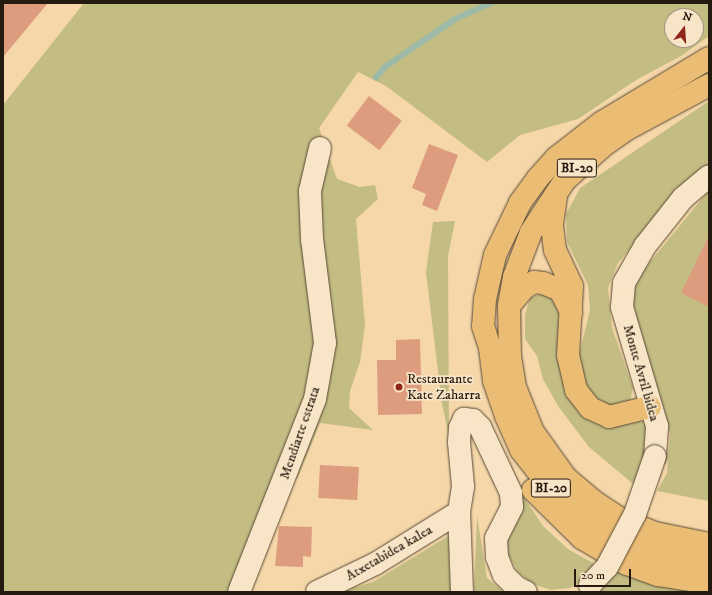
<!DOCTYPE html>
<style>
body{margin:0}
#map{position:relative;width:712px;height:595px;overflow:hidden;background:#f5d7a9;font-family:"IM FELL DW Pica",serif}
div>[style]{position:absolute}
.green>*{inset:0;background:#c3bc83}
.stream>*{height:5.5px;margin:-2.75px;padding:0 2.75px;transform-origin:2.75px;border-radius:2.75px;background:#9cbaa7}
.building>*{inset:0;background:#de9c7e;transform-origin:0 0}
.roads{filter:drop-shadow(0 0 1px #584936) drop-shadow(0 0 1px #584936)}
.minor>*{height:22px;margin:-11px;padding:0 11px;transform-origin:11px;border-radius:11px;background:#f8e5c7}
.major>*{height:22px;margin:-11px;padding:0 11px;transform-origin:11px;border-radius:11px;background:#eabc74}
.bridges{filter:drop-shadow(0 0 1px #584936) drop-shadow(0 0 1px #584936)}
.minor-bridge>*{height:22px;margin:-11px;padding:0 11px;transform-origin:11px;border-radius:11px;background:#f8e5c7}
.dots>*{width:11px;height:11px;translate:-50% -50%;box-sizing:border-box;border:2px solid #f8e5c7;border-radius:50%}
span{translate:-50% -50%;white-space:nowrap;text-align:center;line-height:1.15;-webkit-text-stroke:3.5px #f8e5c7;paint-order:stroke}
.shield-label span{padding:1px 3px;background:#f8e5c7;border:1px solid;border-radius:3px;-webkit-text-stroke-width:0}
.shield-label{font-size:13px;color:#241a0f;font-weight:700}
.street-label{font-size:14px;color:#241a0f}
.poi-label{font-size:14px;color:#241a0f}
.left{translate:0 -50%;text-align:left}
.frame{position:absolute;inset:0;border:4px solid #241a0f;pointer-events:none}
.north{position:absolute;left:664px;top:8px;width:40px;height:40px;box-sizing:border-box;background:#f8e5c7;border:1px solid #a3947d;border-radius:50%;rotate:17deg;font-size:11px;font-weight:700;line-height:16px;text-align:center;color:#241a0f}
.north::after{content:'';display:block;margin:auto;width:14px;height:18px;background:#8f2418;clip-path:polygon(50% 0,100% 100%,50% 72%,0 100%)}
.scale{position:absolute;left:574px;top:569px;width:57px;height:18px;box-sizing:border-box;border:2px solid #241a0f;border-top:0;padding-left:5px;font-size:12px;line-height:14px;white-space:nowrap;color:#241a0f;-webkit-text-stroke:3px #f8e5c7;paint-order:stroke}
</style>
<div id="map">
<div class="green">
<i style="clip-path:polygon(evenodd,84px 3px,709px 3px,709px 36px,681px 56px,636px 80px,578px 119px,520px 135px,487px 162px,386px 86px,358px 72px,319px 128px,337px 179px,360px 187px,375px 185px,378px 199px,356px 219px,365px 325px,360px 362px,350px 391px,349px 408px,373px 430px,320px 423px,297px 479px,276px 479px,227px 592px,3px 592px,3px 105px,84px 3px,672px 16px,696px 16px,696px 40px,672px 40px,672px 16px)"></i>
<i style="clip-path:polygon(709px 101px,709px 164px,687px 180px,618px 263px,608px 288px,612px 328px,633px 388px,630px 402px,623px 407px,601px 407px,581px 380px,578px 359px,590px 310px,588px 285px,567px 242px,566px 214px,580px 188px)"></i>
<i style="clip-path:polygon(709px 190px,709px 501px,657px 491px,667px 473px,670px 433px,661px 414px,631px 309px,631px 297px,637px 278px)"></i>
<i style="clip-path:polygon(455px 221px,448px 256px,449px 437px,442px 404px,426px 272px,433px 222px)"></i>
<i style="clip-path:polygon(543px 293px,557px 299px,561px 312px,562px 378px,575px 407px,598px 423px,638px 420px,645px 424px,651px 441px,638px 485px,632px 483px,589px 447px,558px 406px,543px 379px,537px 356px,525px 339px,525px 315px,530px 298px)"></i>
<i style="clip-path:polygon(509px 475px,543px 526px,568px 549px,593px 563px,593px 575px,570px 588px,551px 590px,533px 584px,518px 572px,507px 553px)"></i>
<i style="clip-path:polygon(477px 516px,487px 578px,504px 592px,474px 592px)"></i>
<i style="clip-path:polygon(450px 535px,452px 592px,339px 592px,373px 582px)"></i>
<i style="clip-path:polygon(617px 566px,703px 592px,592px 592px)"></i>
</div>
<div class="stream">
<i style="left:376px;top:78px;width:14px;rotate:-51deg"></i>
<i style="left:385px;top:67px;width:85px;rotate:-34.4deg"></i>
<i style="left:455px;top:19px;width:39px;rotate:-24deg"></i>
</div>
<div class="building">
<i style="clip-path:polygon(3px 3px,48px 3px,3px 57px)"></i>
<i style="left:369px;top:96px;width:41px;height:37px;rotate:37deg"></i>
<i style="clip-path:polygon(429px 144px,458px 155px,437px 211px,422px 205px,426px 194px,412px 188px)"></i>
<i style="clip-path:polygon(709px 235px,709px 307px,681px 293px)"></i>
<i style="clip-path:polygon(420px 339px,422px 414px,378px 415px,377px 360px,396px 360px,396px 340px)"></i>
<i style="left:320px;top:465px;width:39px;height:33px;rotate:3deg"></i>
<i style="clip-path:polygon(279px 526px,312px 527px,311px 557px,303px 556px,303px 567px,275px 566px)"></i>
</div>
<div class="roads">
<div class="minor">
<i style="left:655px;top:456px;width:30px;rotate:-86deg"></i>
<i style="left:657px;top:426px;width:124px;rotate:-106.4deg"></i>
<i style="left:622px;top:307px;width:24px;rotate:-85deg"></i>
<i style="left:624px;top:283px;width:43px;rotate:-60.4deg"></i>
<i style="left:645px;top:246px;width:61px;rotate:-51.6deg"></i>
<i style="left:683px;top:198px;width:34px;rotate:-40deg"></i>
<i style="left:239px;top:592px;width:207px;rotate:-68.5deg"></i>
<i style="left:315px;top:399px;width:57px;rotate:-79.9deg"></i>
<i style="left:325px;top:343px;width:105px;rotate:-97.1deg"></i>
<i style="left:312px;top:239px;width:48px;rotate:-92.4deg"></i>
<i style="left:310px;top:191px;width:44px;rotate:-76.9deg"></i>
<i style="left:317px;top:592px;width:64px;rotate:-25.8deg"></i>
<i style="left:375px;top:564px;width:99px;rotate:-31.8deg"></i>
<i style="left:462px;top:592px;width:80px;rotate:-92.1deg"></i>
<i style="left:459px;top:512px;width:26px;rotate:-81deg"></i>
<i style="left:463px;top:486px;width:44px;rotate:-95.2deg"></i>
<i style="left:459px;top:442px;width:14px;rotate:-86deg"></i>
<i style="left:460px;top:428px;width:10px;rotate:-66deg"></i>
<i style="left:464px;top:419px;width:9px;rotate:6deg"></i>
<i style="left:473px;top:420px;width:10px;rotate:45deg"></i>
<i style="left:480px;top:427px;width:73px;rotate:64.8deg"></i>
<i style="left:511px;top:493px;width:14px;rotate:86deg"></i>
<i style="left:512px;top:507px;width:35px;rotate:117deg"></i>
<i style="left:496px;top:538px;width:19px;rotate:87deg"></i>
<i style="left:497px;top:557px;width:19px;rotate:69deg"></i>
<i style="left:504px;top:575px;width:17px;rotate:45deg"></i>
<i style="left:516px;top:587px;width:11px;rotate:27deg"></i>
</div>
<div class="major">
<i style="left:709px;top:58px;width:126px;rotate:149deg"></i>
<i style="left:601px;top:123px;width:57px;rotate:142.1deg"></i>
<i style="left:556px;top:158px;width:27px;rotate:132deg"></i>
<i style="left:538px;top:178px;width:31px;rotate:126deg"></i>
<i style="left:520px;top:203px;width:58px;rotate:115.7deg"></i>
<i style="left:495px;top:255px;width:45px;rotate:102.8deg"></i>
<i style="left:485px;top:299px;width:27px;rotate:94deg"></i>
<i style="left:483px;top:326px;width:23px;rotate:72deg"></i>
<i style="left:490px;top:348px;width:33px;rotate:83deg"></i>
<i style="left:494px;top:381px;width:37px;rotate:71deg"></i>
<i style="left:506px;top:416px;width:37px;rotate:66deg"></i>
<i style="left:521px;top:450px;width:60px;rotate:51.8deg"></i>
<i style="left:558px;top:497px;width:33px;rotate:39deg"></i>
<i style="left:584px;top:518px;width:33px;rotate:33deg"></i>
<i style="left:612px;top:536px;width:31px;rotate:22deg"></i>
<i style="left:641px;top:548px;width:46px;rotate:15.3deg"></i>
<i style="left:685px;top:560px;width:24px;rotate:5deg"></i>
<i style="left:709px;top:85px;width:93px;rotate:151.8deg"></i>
<i style="left:627px;top:129px;width:29px;rotate:145deg"></i>
<i style="left:603px;top:146px;width:51px;rotate:138.2deg"></i>
<i style="left:565px;top:180px;width:62px;rotate:123.2deg"></i>
<i style="left:531px;top:232px;width:48px;rotate:110.7deg"></i>
<i style="left:514px;top:277px;width:29px;rotate:100deg"></i>
<i style="left:509px;top:306px;width:50px;rotate:88.9deg"></i>
<i style="left:510px;top:356px;width:31px;rotate:81deg"></i>
<i style="left:515px;top:387px;width:48px;rotate:68.2deg"></i>
<i style="left:533px;top:432px;width:57px;rotate:54.3deg"></i>
<i style="left:566px;top:478px;width:35px;rotate:40deg"></i>
<i style="left:593px;top:501px;width:31px;rotate:33deg"></i>
<i style="left:619px;top:518px;width:39px;rotate:23deg"></i>
<i style="left:655px;top:533px;width:55px;rotate:11.5deg"></i>
<i style="left:556px;top:196px;width:30px;rotate:98deg"></i>
<i style="left:552px;top:226px;width:24px;rotate:83deg"></i>
<i style="left:555px;top:250px;width:40px;rotate:65deg"></i>
<i style="left:572px;top:286px;width:69px;rotate:93.3deg"></i>
<i style="left:568px;top:355px;width:36px;rotate:77deg"></i>
<i style="left:576px;top:390px;width:23px;rotate:52deg"></i>
<i style="left:590px;top:408px;width:21px;rotate:25deg"></i>
<i style="left:609px;top:417px;width:42px;rotate:-13.7deg"></i>
<i style="left:509px;top:306px;width:23px;rotate:-50deg"></i>
<i style="left:524px;top:288px;width:12px;rotate:-31deg"></i>
<i style="left:534px;top:282px;width:9px;rotate:6deg"></i>
<i style="left:543px;top:283px;width:18px;rotate:22deg"></i>
<i style="left:560px;top:290px;width:25px;rotate:63deg"></i>
<i style="left:533px;top:490px;width:69px;rotate:44.4deg"></i>
<i style="left:582px;top:538px;width:27px;rotate:31deg"></i>
<i style="left:605px;top:552px;width:25px;rotate:29deg"></i>
<i style="left:627px;top:564px;width:33px;rotate:20deg"></i>
<i style="left:658px;top:575px;width:52px;rotate:8.9deg"></i>
</div>
</div>
<div class="bridges">
<div class="minor-bridge">
<i style="left:590px;top:585px;width:25px;rotate:-47deg"></i>
<i style="left:607px;top:567px;width:60px;rotate:-62.2deg"></i>
<i style="left:635px;top:514px;width:61px;rotate:-71deg"></i>
</div>
</div>
<div class="dots">
<i style="left:399px;top:387px;background:#8f2418"></i>
</div>
<div class="shield-label">
<span style="left:577px;top:168px">BI-20</span>
<span style="left:551px;top:488px">BI-20</span>
</div>
<div class="street-label">
<span style="left:641px;top:373px;rotate:74deg">Monte Avril bidea</span>
<span style="left:300px;top:433px;rotate:-71deg">Mendiarte estrata</span>
<span style="left:389px;top:553px;rotate:-30deg">Atxetabidea kalea</span>
</div>
<div class="poi-label">
<span class="left" style="left:407px;top:387px">Restaurante<br>Kate Zaharra</span>
</div>
<div class="frame"></div>
<div class="north">N</div>
<div class="scale">20 m</div>
</div>
